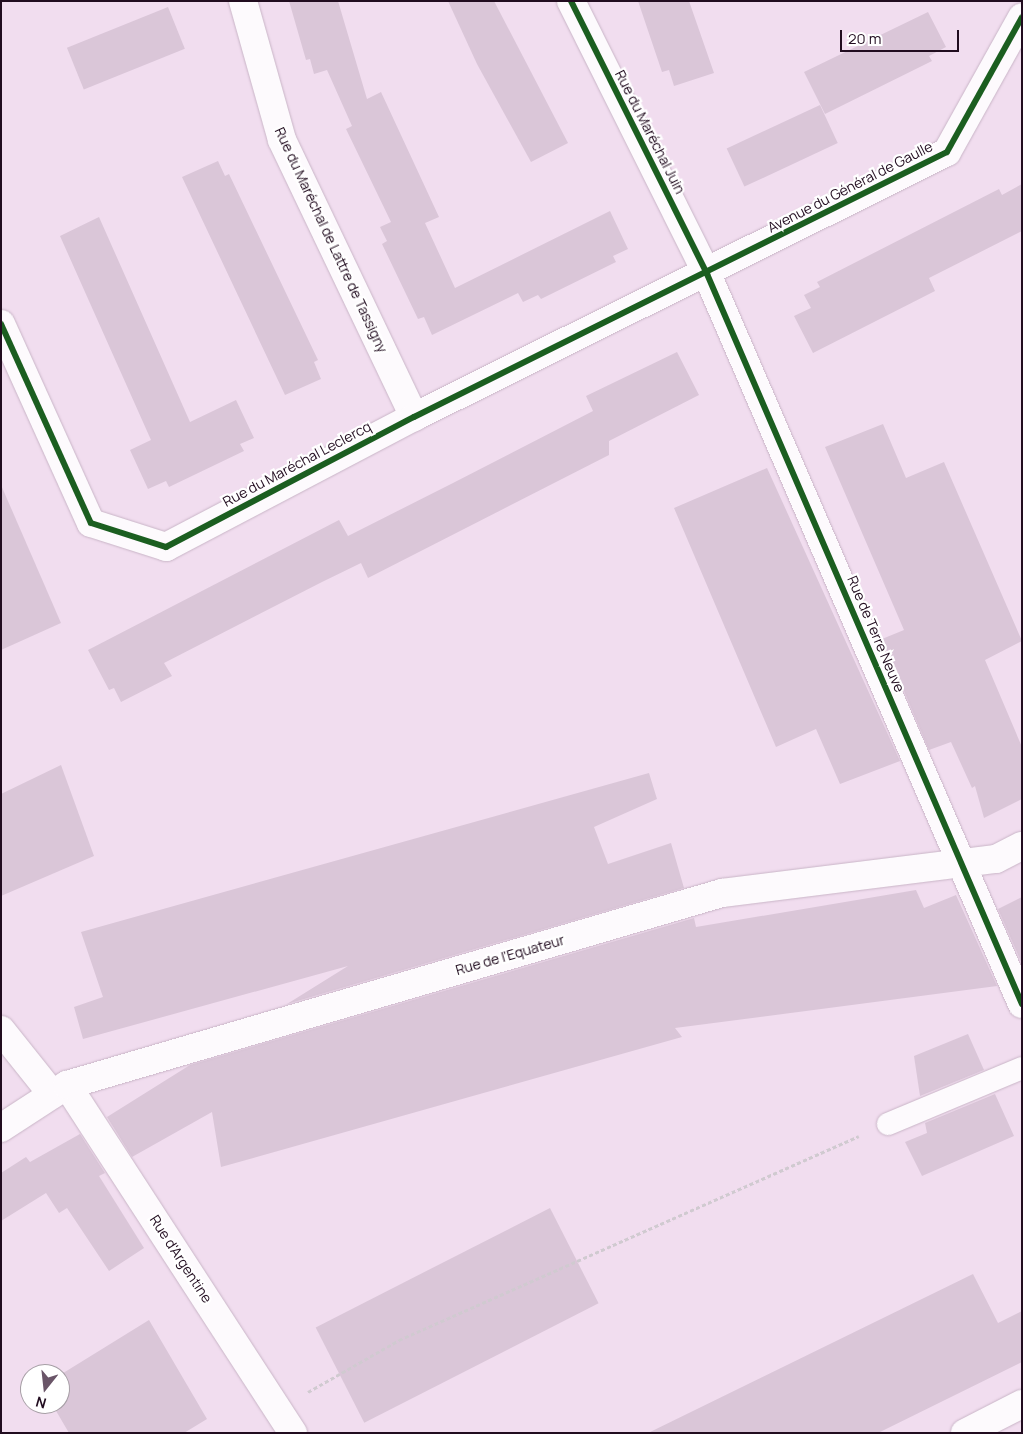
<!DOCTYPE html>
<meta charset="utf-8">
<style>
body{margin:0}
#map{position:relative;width:1023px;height:1434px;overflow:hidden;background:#f1ddef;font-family:Manrope,sans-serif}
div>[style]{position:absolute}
.building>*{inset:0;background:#dac6d8;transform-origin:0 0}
.path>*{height:3px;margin-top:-1.5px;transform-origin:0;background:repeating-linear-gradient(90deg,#d0cad0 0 4px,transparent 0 6.5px)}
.roads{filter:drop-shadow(0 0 1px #c9b5c7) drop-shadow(0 0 1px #c9b5c7)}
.lane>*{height:22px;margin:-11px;padding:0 11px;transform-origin:11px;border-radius:11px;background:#fdfafd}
.street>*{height:28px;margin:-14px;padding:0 14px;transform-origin:14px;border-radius:14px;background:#fdfafd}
.cycleway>*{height:6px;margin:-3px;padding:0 3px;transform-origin:3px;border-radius:3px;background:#1b5e20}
span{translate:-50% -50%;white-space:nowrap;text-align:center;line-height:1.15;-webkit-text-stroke:4.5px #fff;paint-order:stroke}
.street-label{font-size:14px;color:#210c1f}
.frame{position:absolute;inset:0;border:2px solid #210c1f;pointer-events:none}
.north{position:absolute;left:20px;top:1364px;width:50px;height:50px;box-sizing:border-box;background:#fff;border:1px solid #a69ea5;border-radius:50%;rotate:196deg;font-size:14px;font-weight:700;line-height:20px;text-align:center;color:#210c1f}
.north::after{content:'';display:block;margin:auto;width:18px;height:22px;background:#6a5568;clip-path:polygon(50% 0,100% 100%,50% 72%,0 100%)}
.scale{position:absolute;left:840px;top:30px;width:119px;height:22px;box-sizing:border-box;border:2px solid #210c1f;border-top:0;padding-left:6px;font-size:15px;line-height:18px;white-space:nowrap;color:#210c1f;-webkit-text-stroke:4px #fff;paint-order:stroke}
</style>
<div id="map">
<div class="building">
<i style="clip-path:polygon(289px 1px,338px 1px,367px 99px,381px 92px,439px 217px,425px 223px,455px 288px,610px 211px,628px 249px,613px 256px,616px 262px,541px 299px,538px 295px,523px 302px,518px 293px,432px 335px,424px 317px,418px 319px,382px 244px,387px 241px,380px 227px,391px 222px,346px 129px,352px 126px,327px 70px,314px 74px,310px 59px,306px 60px)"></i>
<i style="clip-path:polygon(448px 1px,494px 1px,568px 143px,531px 162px,477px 64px)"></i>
<i style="clip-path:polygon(638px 1px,689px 1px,714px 73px,674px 86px,669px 70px,662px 72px)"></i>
<i style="left:168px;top:7px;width:45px;height:109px;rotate:68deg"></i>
<i style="clip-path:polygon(928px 12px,946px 47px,929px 56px,932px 61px,825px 114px,804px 72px)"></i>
<i style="left:820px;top:105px;width:42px;height:103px;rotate:65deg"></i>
<i style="clip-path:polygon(218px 161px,225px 176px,229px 174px,318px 360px,314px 362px,321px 379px,285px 395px,182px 177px)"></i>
<i style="clip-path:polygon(1022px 184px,1022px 231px,929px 278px,935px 291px,813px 353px,794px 316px,811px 308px,804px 295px,820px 287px,817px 282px,999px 189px,1002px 195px)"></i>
<i style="clip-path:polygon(99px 217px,190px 422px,236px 400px,254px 438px,240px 444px,244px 451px,169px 487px,166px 481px,148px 489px,130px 450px,151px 440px,60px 236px)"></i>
<i style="clip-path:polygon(677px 352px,699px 395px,609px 441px,609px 455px,368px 578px,361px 563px,322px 582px,164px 663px,172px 676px,121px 702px,114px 688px,109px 690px,88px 650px,339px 520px,348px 536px,453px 483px,593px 411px,586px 396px)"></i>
<i style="clip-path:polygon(883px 424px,906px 478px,944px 462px,1022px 641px,985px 660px,1022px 747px,1022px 799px,984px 818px,975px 786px,972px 788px,951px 742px,929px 750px,882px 639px,904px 630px,825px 447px)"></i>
<i style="clip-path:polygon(767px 468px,900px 761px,840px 784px,816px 729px,776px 747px,674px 508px)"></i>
<i style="clip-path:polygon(1px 485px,61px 623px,1px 650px)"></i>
<i style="clip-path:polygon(61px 765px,94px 856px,1px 896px,1px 794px)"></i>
<i style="clip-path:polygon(649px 773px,657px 799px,594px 827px,608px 864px,671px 843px,684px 888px,287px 1004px,348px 966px,83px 1039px,74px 1007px,103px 997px,81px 932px)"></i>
<i style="clip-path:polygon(916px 890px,924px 908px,956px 895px,997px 986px,675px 1028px,682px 1037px,221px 1167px,212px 1112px,132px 1157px,107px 1117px,190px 1065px,694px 918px,696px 927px)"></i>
<i style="clip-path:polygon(1022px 897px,1022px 964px,998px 909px)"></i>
<i style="clip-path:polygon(968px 1034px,984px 1070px,920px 1096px,914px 1056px)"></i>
<i style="clip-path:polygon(995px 1094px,1014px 1136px,922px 1176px,905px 1142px,927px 1133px,925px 1123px)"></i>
<i style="clip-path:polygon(80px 1134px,105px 1173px,99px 1176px,144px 1248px,109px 1271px,67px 1208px,59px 1213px,46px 1193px,1px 1221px,1px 1173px,26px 1157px,30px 1162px)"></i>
<i style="left:550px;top:1208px;width:107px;height:263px;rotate:63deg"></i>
<i style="clip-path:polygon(973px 1274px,998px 1323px,1022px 1311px,1022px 1362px,878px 1433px,648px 1433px)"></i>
<i style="clip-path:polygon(149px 1320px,207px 1419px,184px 1433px,69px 1433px,52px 1404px,60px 1404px,60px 1375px)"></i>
</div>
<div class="path">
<i style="left:308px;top:1392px;width:105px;rotate:-29.7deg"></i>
<i style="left:399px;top:1340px;width:503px;rotate:-23.92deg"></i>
</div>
<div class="roads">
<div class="lane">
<i style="left:888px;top:1124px;width:145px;rotate:-22.7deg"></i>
</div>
<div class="street">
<i style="left:243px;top:1px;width:144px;rotate:74.3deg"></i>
<i style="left:282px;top:140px;width:307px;rotate:64.5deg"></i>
<i style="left:571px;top:1px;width:305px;rotate:63.5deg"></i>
<i style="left:707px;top:274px;width:795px;rotate:66.66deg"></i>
<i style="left:1px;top:324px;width:218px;rotate:65.7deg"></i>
<i style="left:91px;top:523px;width:79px;rotate:17.7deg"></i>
<i style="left:166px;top:547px;width:280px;rotate:-27.7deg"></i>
<i style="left:414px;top:417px;width:595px;rotate:-26.44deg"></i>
<i style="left:947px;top:152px;width:154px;rotate:-60.9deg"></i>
<i style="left:1px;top:1030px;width:82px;rotate:51.4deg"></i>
<i style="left:67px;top:1085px;width:415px;rotate:57deg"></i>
<i style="left:1px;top:1128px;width:79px;rotate:-33.1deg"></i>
<i style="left:67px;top:1085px;width:683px;rotate:-16.34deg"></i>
<i style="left:722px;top:893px;width:276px;rotate:-7.1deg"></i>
<i style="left:996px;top:859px;width:29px;rotate:-27deg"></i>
<i style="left:965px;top:1433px;width:64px;rotate:-27deg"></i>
</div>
</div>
<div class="cycleway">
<i style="left:571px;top:1px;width:305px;rotate:63.5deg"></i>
<i style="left:707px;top:274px;width:795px;rotate:66.66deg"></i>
<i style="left:1px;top:324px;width:218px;rotate:65.7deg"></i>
<i style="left:91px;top:523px;width:79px;rotate:17.7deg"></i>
<i style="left:166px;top:547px;width:280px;rotate:-27.7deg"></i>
<i style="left:414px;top:417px;width:595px;rotate:-26.44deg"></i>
<i style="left:947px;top:152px;width:154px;rotate:-60.9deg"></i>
</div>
<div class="street-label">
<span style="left:650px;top:132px;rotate:63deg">Rue du Maréchal Juin</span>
<span style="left:850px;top:187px;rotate:-27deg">Avenue du Général de Gaulle</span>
<span style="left:331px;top:240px;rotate:65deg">Rue du Maréchal de Lattre de Tassigny</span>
<span style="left:297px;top:464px;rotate:-28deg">Rue du Maréchal Leclercq</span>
<span style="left:876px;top:634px;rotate:67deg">Rue de Terre Neuve</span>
<span style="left:510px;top:955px;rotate:-16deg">Rue de l'Equateur</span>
<span style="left:181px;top:1259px;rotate:57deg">Rue d'Argentine</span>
</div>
<div class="frame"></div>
<div class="north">N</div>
<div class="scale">20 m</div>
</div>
